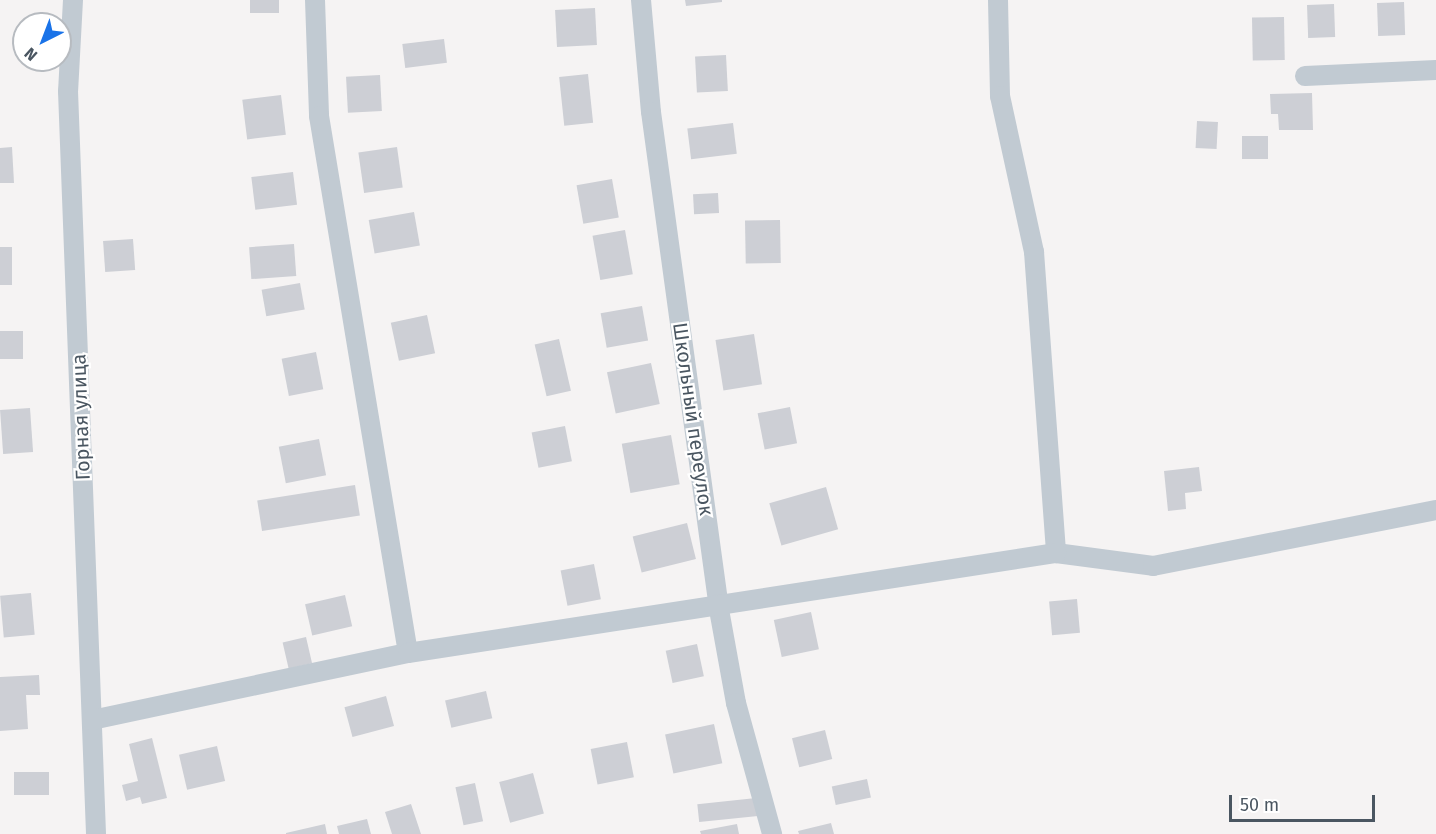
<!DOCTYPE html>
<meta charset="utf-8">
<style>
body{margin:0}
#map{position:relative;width:1436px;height:834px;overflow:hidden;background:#f5f3f3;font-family:"Fira Sans",sans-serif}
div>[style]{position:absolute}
.building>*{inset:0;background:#cdcfd5;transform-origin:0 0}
.minor>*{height:20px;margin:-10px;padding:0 10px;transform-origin:10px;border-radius:10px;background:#c1cad2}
span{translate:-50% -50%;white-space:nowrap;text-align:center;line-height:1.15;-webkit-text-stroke:4.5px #fff;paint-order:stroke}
.street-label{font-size:20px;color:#4a5661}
.north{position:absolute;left:12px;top:12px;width:60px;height:60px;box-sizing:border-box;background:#fff;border:2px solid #b7bbc0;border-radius:50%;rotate:222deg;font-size:16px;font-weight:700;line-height:24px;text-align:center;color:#4a5661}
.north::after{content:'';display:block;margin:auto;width:21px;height:27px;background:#1a73e8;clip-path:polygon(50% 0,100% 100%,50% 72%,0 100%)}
.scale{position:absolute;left:1229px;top:795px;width:146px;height:27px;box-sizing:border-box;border:3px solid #4a5661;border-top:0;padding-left:8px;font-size:18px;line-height:21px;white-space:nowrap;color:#4a5661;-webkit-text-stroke:4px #fff;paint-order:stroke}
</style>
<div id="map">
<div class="building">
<i style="left:250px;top:0;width:29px;height:13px"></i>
<i style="clip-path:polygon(685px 0,722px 0,722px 2px,686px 6px)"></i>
<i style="left:1404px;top:2px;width:33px;height:27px;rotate:88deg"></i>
<i style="left:1334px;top:4px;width:33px;height:27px;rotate:88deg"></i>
<i style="left:595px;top:8px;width:37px;height:40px;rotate:87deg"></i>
<i style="left:1284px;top:17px;width:43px;height:32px;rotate:89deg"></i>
<i style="left:444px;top:39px;width:24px;height:42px;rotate:83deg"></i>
<i style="left:726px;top:55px;width:36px;height:31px;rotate:87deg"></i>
<i style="left:588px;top:74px;width:49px;height:29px;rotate:84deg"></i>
<i style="left:380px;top:75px;width:36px;height:34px;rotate:87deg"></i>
<i style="clip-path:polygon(1312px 93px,1313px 130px,1279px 130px,1278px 114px,1271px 114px,1270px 94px)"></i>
<i style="left:281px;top:95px;width:40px;height:39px;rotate:83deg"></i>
<i style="left:1197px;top:121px;width:21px;height:27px;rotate:3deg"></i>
<i style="left:733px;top:123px;width:31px;height:46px;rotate:83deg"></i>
<i style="left:1242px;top:136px;width:26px;height:23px"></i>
<i style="clip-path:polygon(12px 147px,14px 183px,0 183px,0 148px)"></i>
<i style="left:397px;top:147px;width:41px;height:39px;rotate:82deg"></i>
<i style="left:293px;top:172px;width:33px;height:42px;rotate:83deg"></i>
<i style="left:612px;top:179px;width:39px;height:36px;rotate:80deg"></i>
<i style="left:718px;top:193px;width:20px;height:25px;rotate:87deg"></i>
<i style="left:414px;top:212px;width:34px;height:46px;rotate:80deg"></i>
<i style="left:780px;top:220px;width:43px;height:35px;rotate:89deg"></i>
<i style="left:625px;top:230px;width:45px;height:33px;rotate:80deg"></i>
<i style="left:133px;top:239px;width:31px;height:30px;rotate:86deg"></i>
<i style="left:294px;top:244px;width:32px;height:45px;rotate:86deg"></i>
<i style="left:0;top:247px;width:12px;height:38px"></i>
<i style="left:300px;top:283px;width:27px;height:39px;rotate:80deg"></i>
<i style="left:642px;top:306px;width:35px;height:42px;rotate:80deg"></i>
<i style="left:427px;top:315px;width:39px;height:37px;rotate:78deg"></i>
<i style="left:0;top:331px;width:23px;height:28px"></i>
<i style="left:754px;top:334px;width:51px;height:39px;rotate:81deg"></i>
<i style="left:559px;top:339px;width:53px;height:25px;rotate:77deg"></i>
<i style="left:316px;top:352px;width:38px;height:35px;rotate:79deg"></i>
<i style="left:651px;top:363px;width:42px;height:45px;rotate:78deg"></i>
<i style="left:790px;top:407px;width:37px;height:33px;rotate:79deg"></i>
<i style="left:30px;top:408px;width:44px;height:30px;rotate:86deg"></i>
<i style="left:565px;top:426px;width:36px;height:34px;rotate:79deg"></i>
<i style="left:671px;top:435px;width:50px;height:50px;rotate:80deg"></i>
<i style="left:319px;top:439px;width:37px;height:41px;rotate:79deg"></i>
<i style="clip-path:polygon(1199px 467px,1202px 491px,1185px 493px,1186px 509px,1168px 511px,1164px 471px)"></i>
<i style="left:355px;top:485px;width:31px;height:99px;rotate:81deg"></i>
<i style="left:826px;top:487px;width:44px;height:59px;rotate:74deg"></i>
<i style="left:687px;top:523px;width:37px;height:56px;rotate:76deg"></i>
<i style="left:594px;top:564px;width:36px;height:34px;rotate:79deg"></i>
<i style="left:31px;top:593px;width:42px;height:31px;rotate:85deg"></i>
<i style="left:345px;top:595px;width:32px;height:41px;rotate:77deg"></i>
<i style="left:1077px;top:599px;width:34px;height:28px;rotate:85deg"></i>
<i style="left:811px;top:612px;width:38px;height:38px;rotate:78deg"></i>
<i style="left:306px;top:637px;width:27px;height:24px;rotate:77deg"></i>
<i style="left:697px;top:644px;width:33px;height:32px;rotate:78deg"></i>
<i style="clip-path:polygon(39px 675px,40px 695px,26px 695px,28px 729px,0 731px,0 677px)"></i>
<i style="left:486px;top:691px;width:28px;height:42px;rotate:77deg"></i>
<i style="left:386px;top:696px;width:31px;height:43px;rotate:75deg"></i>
<i style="left:714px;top:724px;width:40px;height:50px;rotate:78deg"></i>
<i style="left:825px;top:730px;width:30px;height:34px;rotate:76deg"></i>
<i style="clip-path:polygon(152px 738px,167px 798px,142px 804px,140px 797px,126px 801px,122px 785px,138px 781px,129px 744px)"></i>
<i style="left:627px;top:742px;width:36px;height:37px;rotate:79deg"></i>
<i style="left:217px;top:746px;width:36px;height:39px;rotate:77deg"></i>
<i style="left:49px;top:772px;width:23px;height:35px;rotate:90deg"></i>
<i style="left:533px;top:773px;width:42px;height:35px;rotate:75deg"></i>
<i style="left:867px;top:779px;width:19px;height:36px;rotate:78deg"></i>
<i style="left:475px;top:783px;width:39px;height:20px;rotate:78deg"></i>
<i style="left:756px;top:798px;width:18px;height:59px;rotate:84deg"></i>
<i style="clip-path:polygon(411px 804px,421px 834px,392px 834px,385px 812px)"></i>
<i style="clip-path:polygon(367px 819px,371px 834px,339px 834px,337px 826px)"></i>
<i style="clip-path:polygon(831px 823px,834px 834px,799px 834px,798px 831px)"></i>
<i style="clip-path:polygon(325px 824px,327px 834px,286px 834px,286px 833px)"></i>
<i style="clip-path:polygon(737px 824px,739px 834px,701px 834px,700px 831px)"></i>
</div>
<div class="minor">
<i style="left:73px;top:0;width:91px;rotate:93.1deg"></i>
<i style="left:68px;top:91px;width:744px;rotate:87.84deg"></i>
<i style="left:315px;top:0;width:116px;rotate:88deg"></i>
<i style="left:319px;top:116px;width:544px;rotate:80.59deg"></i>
<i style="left:641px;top:0;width:112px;rotate:84.9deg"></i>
<i style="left:651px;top:112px;width:497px;rotate:82.2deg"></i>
<i style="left:718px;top:604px;width:101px;rotate:79.7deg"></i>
<i style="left:736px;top:703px;width:136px;rotate:74.6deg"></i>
<i style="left:998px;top:0;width:96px;rotate:88.8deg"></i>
<i style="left:1000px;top:96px;width:160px;rotate:77.7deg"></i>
<i style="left:1034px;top:252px;width:302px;rotate:85.8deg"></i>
<i style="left:1056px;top:553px;width:98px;rotate:7.6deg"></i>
<i style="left:1153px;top:566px;width:288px;rotate:-11.2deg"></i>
<i style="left:1305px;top:76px;width:131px;rotate:-2.6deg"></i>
<i style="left:92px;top:720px;width:323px;rotate:-12deg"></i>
<i style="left:408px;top:653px;width:656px;rotate:-8.77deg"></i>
</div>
<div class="street-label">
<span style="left:81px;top:417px;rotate:-92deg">Горная улица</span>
<span style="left:693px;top:419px;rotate:82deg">Школьный переулок</span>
</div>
<div class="north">N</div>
<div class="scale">50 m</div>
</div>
